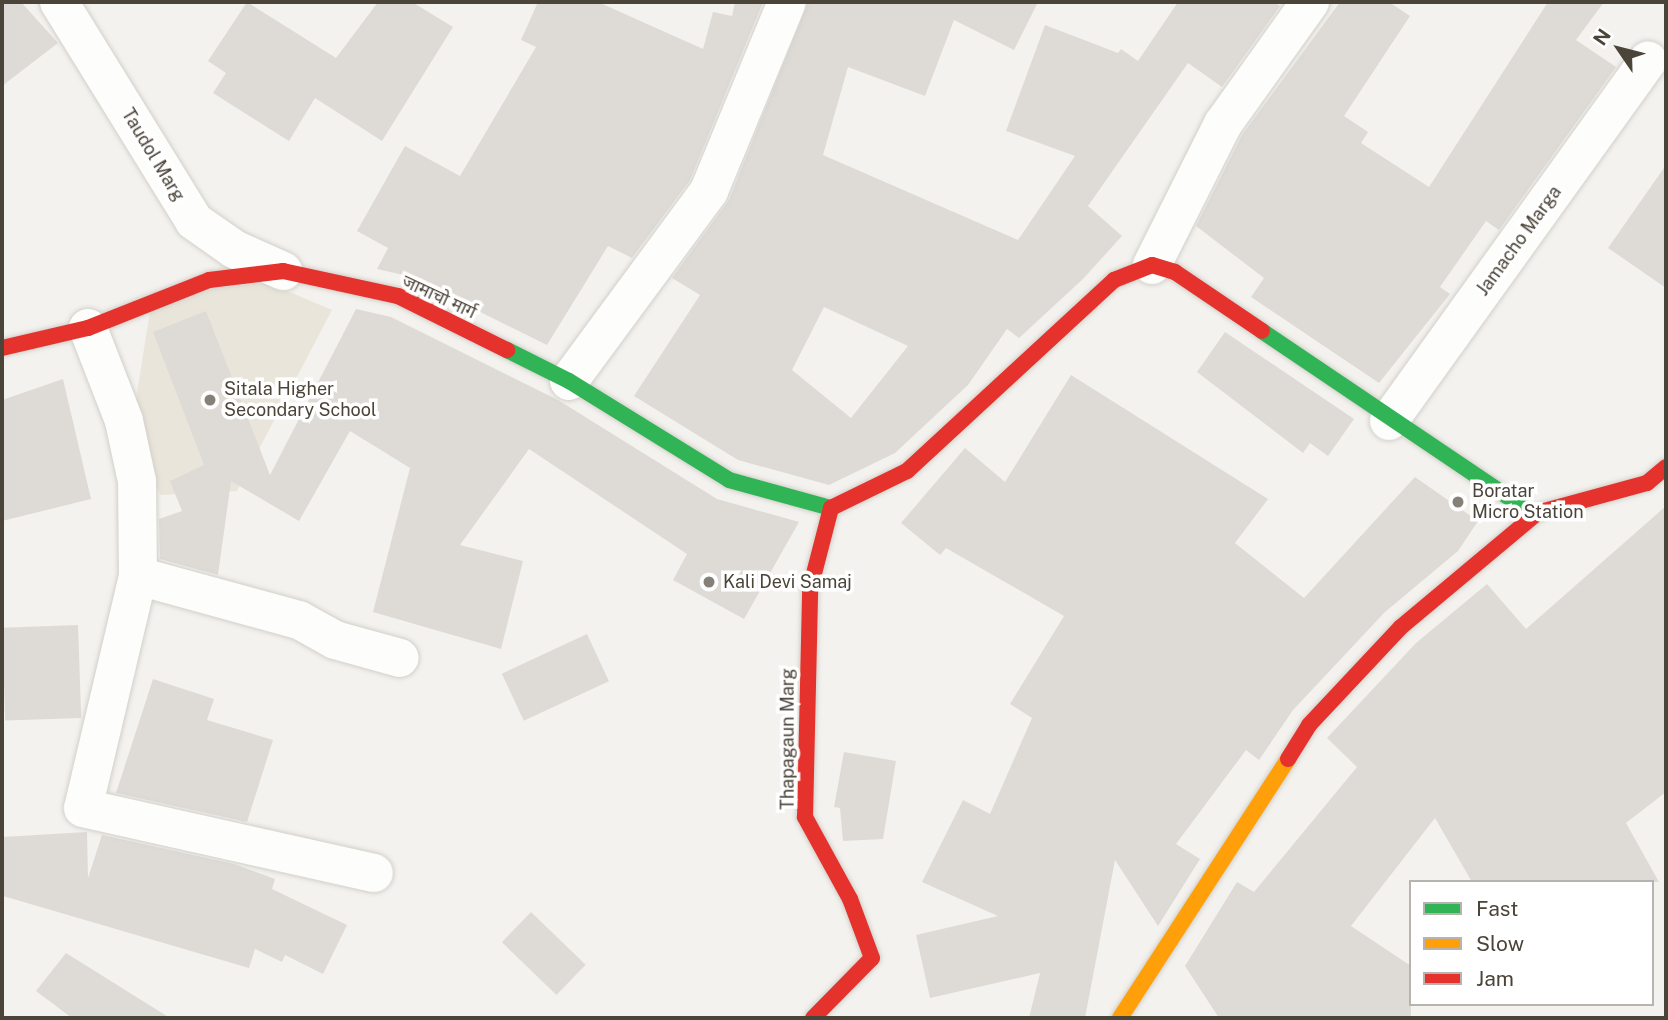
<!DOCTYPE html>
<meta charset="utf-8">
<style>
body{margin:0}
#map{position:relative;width:1668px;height:1020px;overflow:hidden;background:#f4f2ee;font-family:"Public Sans","Noto Sans Devanagari",sans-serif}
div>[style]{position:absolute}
.education>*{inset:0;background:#eae5da}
.building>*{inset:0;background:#dedbd6;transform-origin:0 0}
.roads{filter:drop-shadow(0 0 2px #d2d0cb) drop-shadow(0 0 2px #d2d0cb)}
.street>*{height:38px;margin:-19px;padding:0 19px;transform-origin:19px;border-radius:19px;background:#fdfdfc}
.fast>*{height:16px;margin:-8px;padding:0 8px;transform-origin:8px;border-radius:8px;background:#30b455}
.slow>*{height:16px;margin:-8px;padding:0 8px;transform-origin:8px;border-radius:8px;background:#ff9f0a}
.jam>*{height:16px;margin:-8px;padding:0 8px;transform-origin:8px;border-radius:8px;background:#e5322d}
.dots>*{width:19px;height:19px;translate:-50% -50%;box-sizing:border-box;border:4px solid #fff;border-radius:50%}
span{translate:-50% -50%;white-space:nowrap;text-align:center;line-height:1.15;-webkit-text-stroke:7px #fff;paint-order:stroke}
.street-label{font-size:18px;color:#4b4439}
.poi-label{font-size:18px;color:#4b4439}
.left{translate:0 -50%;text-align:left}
.frame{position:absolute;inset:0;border:4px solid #4b4439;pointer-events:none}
.legend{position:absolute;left:1409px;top:880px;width:245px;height:126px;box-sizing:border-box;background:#fff;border:2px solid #b7b4b0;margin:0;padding:9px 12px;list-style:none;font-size:21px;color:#4b4439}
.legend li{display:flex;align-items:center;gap:14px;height:35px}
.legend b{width:35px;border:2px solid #b7b4b0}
.north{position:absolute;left:1584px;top:14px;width:70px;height:70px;-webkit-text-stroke:5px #fff;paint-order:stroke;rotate:305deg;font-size:19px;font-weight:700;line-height:28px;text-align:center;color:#4b4439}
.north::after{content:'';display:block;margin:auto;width:24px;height:32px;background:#4b4439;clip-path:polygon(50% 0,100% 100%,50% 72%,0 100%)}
</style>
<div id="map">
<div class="education">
<i style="clip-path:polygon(264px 281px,332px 310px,237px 491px,161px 495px,129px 443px,153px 292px)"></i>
</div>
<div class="building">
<i style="clip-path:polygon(2px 2px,21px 2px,58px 43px,2px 86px)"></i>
<i style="clip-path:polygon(247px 2px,336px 58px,378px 2px,412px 2px,453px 27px,382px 141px,315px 98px,289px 141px,213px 93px,226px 73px,208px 61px)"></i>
<i style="clip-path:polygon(538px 2px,598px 2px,703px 49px,713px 12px,732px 16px,735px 2px,763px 2px,690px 180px,632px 258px,608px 246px,547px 345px,408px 276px,377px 269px,388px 248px,357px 231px,405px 146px,460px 176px,536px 47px,521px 40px)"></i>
<i style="clip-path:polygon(evenodd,808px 2px,1038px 2px,1014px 50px,954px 20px,925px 96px,848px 67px,823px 155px,1018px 240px,1075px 156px,1006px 131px,1045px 25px,1118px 53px,1121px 49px,1138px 61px,1178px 2px,1273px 2px,1280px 6px,1222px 87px,1188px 63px,1088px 206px,1122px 236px,1083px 279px,1019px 338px,1007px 329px,968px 385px,895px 453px,829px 485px,738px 460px,634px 396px,700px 295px,672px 278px,729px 200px,808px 2px,824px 307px,908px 346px,851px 418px,792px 370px,824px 307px)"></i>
<i style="clip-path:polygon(1340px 2px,1389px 2px,1410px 16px,1344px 116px,1368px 132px,1361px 143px,1429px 187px,1548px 2px,1604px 2px,1576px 40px,1616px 67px,1499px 230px,1486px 221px,1440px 287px,1450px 294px,1379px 383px,1251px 297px,1264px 278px,1196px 226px,1242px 135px)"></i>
<i style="clip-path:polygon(1666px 165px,1666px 288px,1608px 248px)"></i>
<i style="clip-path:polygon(356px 309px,391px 317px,558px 400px,717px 499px,799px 522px,744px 619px,673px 580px,687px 554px,529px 449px,460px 545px,523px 561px,501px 649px,373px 612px,410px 468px,350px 431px,299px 521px,231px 481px,218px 575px,160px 559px,159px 519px,182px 511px,170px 481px,204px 465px,153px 332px,206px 311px,270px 475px)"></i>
<i style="clip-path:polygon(1225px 332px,1354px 419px,1328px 456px,1310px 443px,1303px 453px,1197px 372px)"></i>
<i style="clip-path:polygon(1071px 375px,1268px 499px,1235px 543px,1304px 598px,1415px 477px,1478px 521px,1458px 551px,1385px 612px,1293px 710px,1259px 760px,1246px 750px,1176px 844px,1200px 859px,1158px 926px,1115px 860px,1085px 1018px,1029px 1018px,1040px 973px,930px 998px,916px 935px,998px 916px,922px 882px,963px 800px,990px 814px,1032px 718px,1010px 704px,1064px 616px,946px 548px,940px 555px,901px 523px,965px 448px,1005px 482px)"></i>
<i style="clip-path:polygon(63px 379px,91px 499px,2px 521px,2px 400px)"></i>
<i style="clip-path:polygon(1666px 506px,1666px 792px,1626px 823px,1659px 882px,1472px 882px,1435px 818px,1351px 926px,1411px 966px,1411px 1018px,1219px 1018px,1185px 966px,1237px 882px,1254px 892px,1357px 767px,1327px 738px,1416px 643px,1487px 584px,1526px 629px)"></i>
<i style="left:78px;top:625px;width:93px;height:76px;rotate:88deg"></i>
<i style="left:587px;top:634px;width:52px;height:94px;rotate:65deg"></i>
<i style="clip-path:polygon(153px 679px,214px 699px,207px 720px,273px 740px,247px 822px,116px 793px)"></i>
<i style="clip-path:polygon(844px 752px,896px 761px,883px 839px,843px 841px,840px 808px,834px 807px)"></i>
<i style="clip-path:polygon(87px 832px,88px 878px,102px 835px,234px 864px,275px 879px,272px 889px,347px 925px,323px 974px,285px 955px,282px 962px,255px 949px,249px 968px,3px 896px,2px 837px)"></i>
<i style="left:531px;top:912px;width:76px;height:42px;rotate:44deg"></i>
<i style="clip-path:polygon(66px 953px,170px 1018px,72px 1018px,36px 991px)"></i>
</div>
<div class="roads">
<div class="street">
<i style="left:59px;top:2px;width:257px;rotate:58.3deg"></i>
<i style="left:194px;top:221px;width:49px;rotate:35deg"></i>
<i style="left:234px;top:249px;width:54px;rotate:24.2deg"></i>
<i style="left:1152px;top:265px;width:158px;rotate:-63.3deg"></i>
<i style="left:1223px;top:124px;width:150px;rotate:-54.5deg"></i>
<i style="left:88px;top:328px;width:100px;rotate:68.8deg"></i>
<i style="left:124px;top:421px;width:61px;rotate:77.8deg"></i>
<i style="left:137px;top:481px;width:95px;rotate:89.4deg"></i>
<i style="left:138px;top:576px;width:167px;rotate:15.3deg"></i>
<i style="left:299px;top:620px;width:41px;rotate:29.1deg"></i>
<i style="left:335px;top:640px;width:67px;rotate:15.5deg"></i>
<i style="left:569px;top:381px;width:236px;rotate:-53.6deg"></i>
<i style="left:709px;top:191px;width:204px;rotate:-67.6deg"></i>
<i style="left:1389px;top:421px;width:444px;rotate:-54.3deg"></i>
<i style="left:138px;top:576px;width:238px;rotate:103.3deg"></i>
<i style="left:83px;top:808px;width:298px;rotate:12.6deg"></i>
</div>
<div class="fast">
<i style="left:1262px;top:331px;width:327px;rotate:34deg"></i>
<i style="left:507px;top:350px;width:69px;rotate:26.6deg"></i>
<i style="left:569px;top:381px;width:188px;rotate:31.7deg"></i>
<i style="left:729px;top:480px;width:106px;rotate:15.4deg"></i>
</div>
<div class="slow">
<i style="left:1120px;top:1018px;width:309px;rotate:-57deg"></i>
</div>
<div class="jam">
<i style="left:2px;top:348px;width:88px;rotate:-13.1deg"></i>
<i style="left:88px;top:328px;width:130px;rotate:-21.6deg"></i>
<i style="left:209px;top:280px;width:75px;rotate:-6.9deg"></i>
<i style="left:283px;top:271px;width:118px;rotate:12.3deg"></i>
<i style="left:398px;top:296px;width:122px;rotate:26.4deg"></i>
<i style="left:831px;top:508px;width:85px;rotate:-26deg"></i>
<i style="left:907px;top:471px;width:282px;rotate:-42.7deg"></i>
<i style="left:1114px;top:280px;width:41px;rotate:-21.5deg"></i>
<i style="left:1152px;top:265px;width:24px;rotate:17deg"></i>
<i style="left:1175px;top:272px;width:105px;rotate:34.1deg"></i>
<i style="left:1533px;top:514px;width:118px;rotate:-15.2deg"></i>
<i style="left:1647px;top:483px;width:25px;rotate:-40deg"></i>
<i style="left:1288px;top:759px;width:40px;rotate:-58deg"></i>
<i style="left:1309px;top:725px;width:134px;rotate:-46.8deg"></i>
<i style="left:1401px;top:627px;width:175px;rotate:-39.9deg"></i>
<i style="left:813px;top:1018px;width:84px;rotate:-45.5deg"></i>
<i style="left:872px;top:958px;width:63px;rotate:-110.4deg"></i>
<i style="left:850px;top:899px;width:94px;rotate:-118.8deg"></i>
<i style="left:805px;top:817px;width:228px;rotate:-88.7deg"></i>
<i style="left:810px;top:589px;width:84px;rotate:-75.5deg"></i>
</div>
</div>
<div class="dots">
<i style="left:210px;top:400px;background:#868178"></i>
<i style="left:1458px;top:502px;background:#868178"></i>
<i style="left:709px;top:582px;background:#868178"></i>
</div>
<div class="street-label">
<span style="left:153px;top:155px;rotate:59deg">Taudol Marg</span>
<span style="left:1519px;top:241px;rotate:-54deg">Jamacho Marga</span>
<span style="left:439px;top:297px;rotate:25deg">जामाचो मार्ग</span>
<span style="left:788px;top:739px;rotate:-90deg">Thapagaun Marg</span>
</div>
<div class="poi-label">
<span class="left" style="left:224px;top:400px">Sitala Higher<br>Secondary School</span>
<span class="left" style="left:1472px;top:502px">Boratar<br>Micro Station</span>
<span class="left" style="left:723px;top:582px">Kali Devi Samaj</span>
</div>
<div class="frame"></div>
<ul class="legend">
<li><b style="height:9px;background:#30b455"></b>Fast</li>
<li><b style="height:9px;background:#ff9f0a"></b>Slow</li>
<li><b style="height:9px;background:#e5322d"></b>Jam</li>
</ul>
<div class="north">N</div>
</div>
